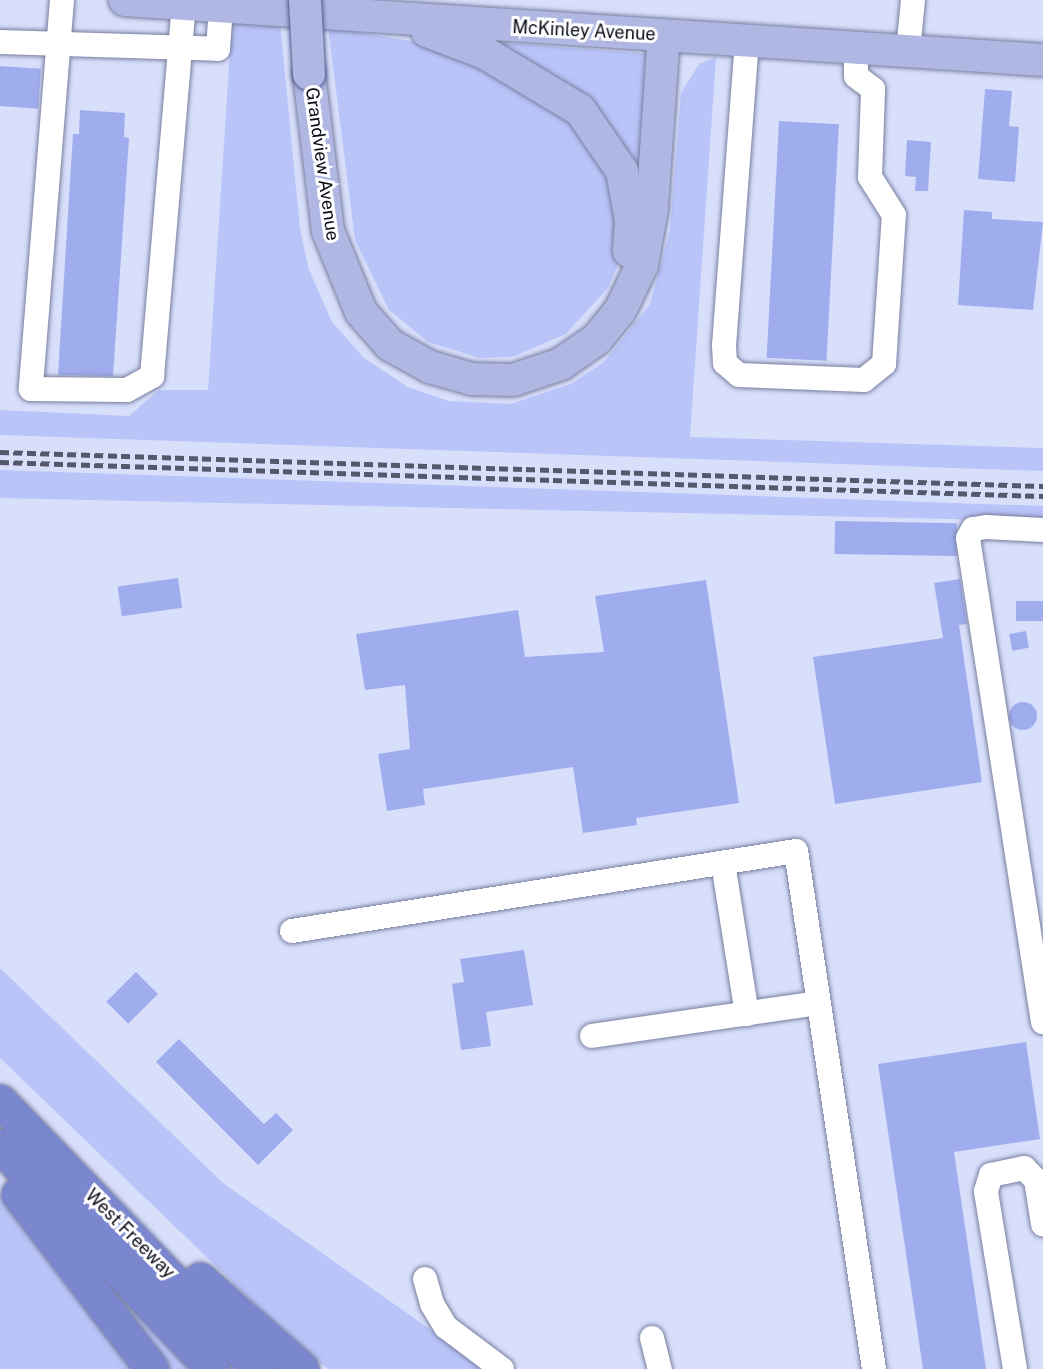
<!DOCTYPE html>
<style>
body{margin:0}
#map{position:relative;width:1043px;height:1369px;overflow:hidden;background:#d8dffb;font-family:"Public Sans",sans-serif}
div>[style]{position:absolute}
.green>*{inset:0;background:#b9c4f9}
.building>*{inset:0;background:#9fadee;transform-origin:0 0}
.round{border-radius:50%}
.roads{filter:drop-shadow(0 0 2px #787f9f) drop-shadow(0 0 2px #787f9f)}
.minor>*{height:24px;margin:-12px;padding:0 12px;transform-origin:12px;border-radius:12px;background:#fff}
.major>*{height:32px;margin:-16px;padding:0 16px;transform-origin:16px;border-radius:16px;background:#afb7e2}
.highway>*{height:33px;margin:-16.5px;padding:0 16.5px;transform-origin:16.5px;border-radius:16.5px;background:#7a87cf}
.rail>*{height:4.5px;margin-top:-2.25px;transform-origin:0;background:repeating-linear-gradient(90deg,#55586a 0 9px,transparent 0 13.5px)}
.bridges{filter:drop-shadow(0 0 2px #535c8f) drop-shadow(0 0 2px #535c8f)}
.major-bridge>*{height:32px;margin:-16px;padding:0 16px;transform-origin:16px;border-radius:16px;background:#afb7e2}
span{translate:-50% -50%;white-space:nowrap;text-align:center;line-height:1.15;-webkit-text-stroke:6px #fff;paint-order:stroke}
.street-label{font-size:18px;color:#0a0c18}
</style>
<div id="map">
<div class="green">
<i style="clip-path:polygon(232px 20px,280px 23px,300px 229px,309px 270px,332px 322px,364px 358px,408px 387px,449px 401px,511px 404px,571px 384px,604px 362px,650px 304px,670px 230px,681px 93px,699px 64px,716px 57px,690px 437px,1043px 448px,1043px 471px,0 435px,0 410px,129px 416px,159px 390px,208px 390px)"></i>
<i style="clip-path:polygon(328px 27px,451px 48px,544px 91px,616px 173px,619px 262px,608px 288px,566px 334px,512px 357px,480px 358px,428px 342px,389px 310px,355px 240px)"></i>
<i style="clip-path:polygon(491px 42px,652px 54px,645px 177px,630px 175px)"></i>
<i style="clip-path:polygon(0 470px,1043px 506px,1043px 521px,0 498px)"></i>
<i style="clip-path:polygon(0 968px,223px 1183px,486px 1369px,328px 1369px,300px 1347px,0 1058px)"></i>
<i style="clip-path:polygon(0 1193px,68px 1271px,138px 1369px,0 1369px)"></i>
<i style="clip-path:polygon(115px 1287px,191px 1369px,167px 1369px,111px 1292px)"></i>
</div>
<div class="building">
<i style="left:0;top:66px;width:41px;height:40px;rotate:4deg"></i>
<i style="clip-path:polygon(985px 89px,1012px 91px,1009px 126px,1019px 127px,1015px 182px,978px 179px)"></i>
<i style="clip-path:polygon(80px 110px,125px 113px,124px 137px,129px 138px,113px 376px,58px 375px,73px 134px,79px 134px)"></i>
<i style="left:779px;top:121px;width:60px;height:237px;rotate:3deg"></i>
<i style="clip-path:polygon(907px 140px,931px 142px,928px 191px,915px 191px,916px 177px,905px 176px)"></i>
<i style="clip-path:polygon(964px 210px,992px 212px,992px 219px,1043px 222px,1033px 310px,958px 305px)"></i>
<i style="left:835px;top:521px;width:122px;height:33px;rotate:1deg"></i>
<i style="left:178px;top:578px;width:30px;height:61px;rotate:82deg"></i>
<i style="clip-path:polygon(960px 579px,967px 624px,959px 625px,982px 782px,835px 804px,813px 657px,943px 638px,934px 583px)"></i>
<i style="clip-path:polygon(706px 580px,739px 803px,636px 818px,637px 825px,583px 833px,573px 767px,423px 789px,425px 805px,387px 811px,378px 754px,410px 749px,405px 685px,365px 690px,356px 634px,518px 610px,525px 657px,604px 652px,595px 596px)"></i>
<i style="left:1043px;top:601px;width:20px;height:27px;rotate:90deg"></i>
<i style="left:1026px;top:631px;width:17px;height:17px;rotate:80deg"></i>
<i class="round" style="left:1009px;top:702px;width:28px;height:28px"></i>
<i style="clip-path:polygon(524px 950px,533px 1005px,486px 1012px,491px 1046px,461px 1050px,452px 984px,464px 982px,460px 959px)"></i>
<i style="left:136px;top:972px;width:31px;height:42px;rotate:45deg"></i>
<i style="clip-path:polygon(179px 1039px,264px 1124px,276px 1113px,293px 1130px,258px 1165px,156px 1062px)"></i>
<i style="clip-path:polygon(1026px 1042px,1040px 1139px,954px 1152px,986px 1369px,923px 1369px,878px 1064px)"></i>
</div>
<div class="roads">
<div class="minor">
<i style="left:62px;top:0;width:390px;rotate:94.6deg"></i>
<i style="left:31px;top:389px;width:96px;rotate:0.6deg"></i>
<i style="left:127px;top:390px;width:29px;rotate:-29deg"></i>
<i style="left:152px;top:376px;width:374px;rotate:-85.1deg"></i>
<i style="left:747px;top:40px;width:306px;rotate:94.3deg"></i>
<i style="left:724px;top:345px;width:18px;rotate:87deg"></i>
<i style="left:725px;top:363px;width:18px;rotate:41deg"></i>
<i style="left:739px;top:375px;width:125px;rotate:2.3deg"></i>
<i style="left:864px;top:380px;width:26px;rotate:-39deg"></i>
<i style="left:884px;top:364px;width:149px;rotate:-86.2deg"></i>
<i style="left:894px;top:215px;width:45px;rotate:-122.3deg"></i>
<i style="left:870px;top:177px;width:88px;rotate:-88deg"></i>
<i style="left:873px;top:89px;width:21px;rotate:-143deg"></i>
<i style="left:856px;top:76px;width:29px;rotate:-90deg"></i>
<i style="left:0;top:42px;width:218px;rotate:1.8deg"></i>
<i style="left:218px;top:49px;width:43px;rotate:-86deg"></i>
<i style="left:908px;top:51px;width:51px;rotate:-84.4deg"></i>
<i style="left:1043px;top:530px;width:57px;rotate:-177deg"></i>
<i style="left:986px;top:527px;width:13px;rotate:171deg"></i>
<i style="left:973px;top:529px;width:10px;rotate:119deg"></i>
<i style="left:968px;top:538px;width:490px;rotate:81.2deg"></i>
<i style="left:723px;top:863px;width:153px;rotate:81deg"></i>
<i style="left:292px;top:931px;width:510px;rotate:-9.02deg"></i>
<i style="left:796px;top:851px;width:524px;rotate:81.44deg"></i>
<i style="left:592px;top:1036px;width:228px;rotate:-8.3deg"></i>
<i style="left:425px;top:1279px;width:26px;rotate:74deg"></i>
<i style="left:432px;top:1304px;width:27px;rotate:59deg"></i>
<i style="left:446px;top:1327px;width:70px;rotate:36.9deg"></i>
<i style="left:652px;top:1338px;width:32px;rotate:76deg"></i>
<i style="left:1015px;top:1369px;width:180px;rotate:-99.3deg"></i>
<i style="left:986px;top:1191px;width:17px;rotate:-73deg"></i>
<i style="left:991px;top:1175px;width:34px;rotate:-12deg"></i>
<i style="left:1024px;top:1168px;width:17px;rotate:45deg"></i>
<i style="left:1036px;top:1180px;width:45px;rotate:81deg"></i>
</div>
<div class="major">
<i style="left:125px;top:0;width:920px;rotate:3.74deg"></i>
<i style="left:427px;top:31px;width:62px;rotate:20.8deg"></i>
<i style="left:485px;top:53px;width:111px;rotate:31deg"></i>
<i style="left:580px;top:110px;width:74px;rotate:55.5deg"></i>
<i style="left:622px;top:171px;width:51px;rotate:79.8deg"></i>
<i style="left:631px;top:221px;width:30px;rotate:94deg"></i>
<i style="left:309px;top:74px;width:158px;rotate:83.1deg"></i>
<i style="left:328px;top:231px;width:87px;rotate:67.8deg"></i>
<i style="left:361px;top:312px;width:44px;rotate:48.7deg"></i>
<i style="left:390px;top:345px;width:46px;rotate:28.8deg"></i>
<i style="left:430px;top:367px;width:44px;rotate:15.9deg"></i>
<i style="left:472px;top:379px;width:41px;rotate:1.4deg"></i>
<i style="left:513px;top:380px;width:51px;rotate:-18.4deg"></i>
<i style="left:561px;top:364px;width:44px;rotate:-34.8deg"></i>
<i style="left:597px;top:339px;width:36px;rotate:-51deg"></i>
<i style="left:620px;top:311px;width:51px;rotate:-64.4deg"></i>
<i style="left:642px;top:265px;width:57px;rotate:-79.9deg"></i>
<i style="left:652px;top:209px;width:174px;rotate:-86.1deg"></i>
</div>
<div class="highway">
<i style="left:0;top:1101px;width:372px;rotate:46.1deg"></i>
<i style="left:0;top:1146px;width:308px;rotate:46.4deg"></i>
<i style="left:18px;top:1194px;width:220px;rotate:52.6deg"></i>
<i style="left:200px;top:1279px;width:136px;rotate:41.4deg"></i>
</div>
</div>
<div class="rail">
<i style="left:0;top:452px;width:1044px;rotate:1.87deg"></i>
<i style="left:0;top:462px;width:1044px;rotate:1.87deg"></i>
</div>
<div class="bridges">
<div class="major-bridge">
<i style="left:305px;top:0;width:74px;rotate:86.9deg"></i>
</div>
</div>
<div class="street-label">
<span style="left:584px;top:31px;rotate:3deg">McKinley Avenue</span>
<span style="left:322px;top:164px;rotate:82deg">Grandview Avenue</span>
<span style="left:130px;top:1234px;rotate:45deg">West Freeway</span>
</div>
</div>
